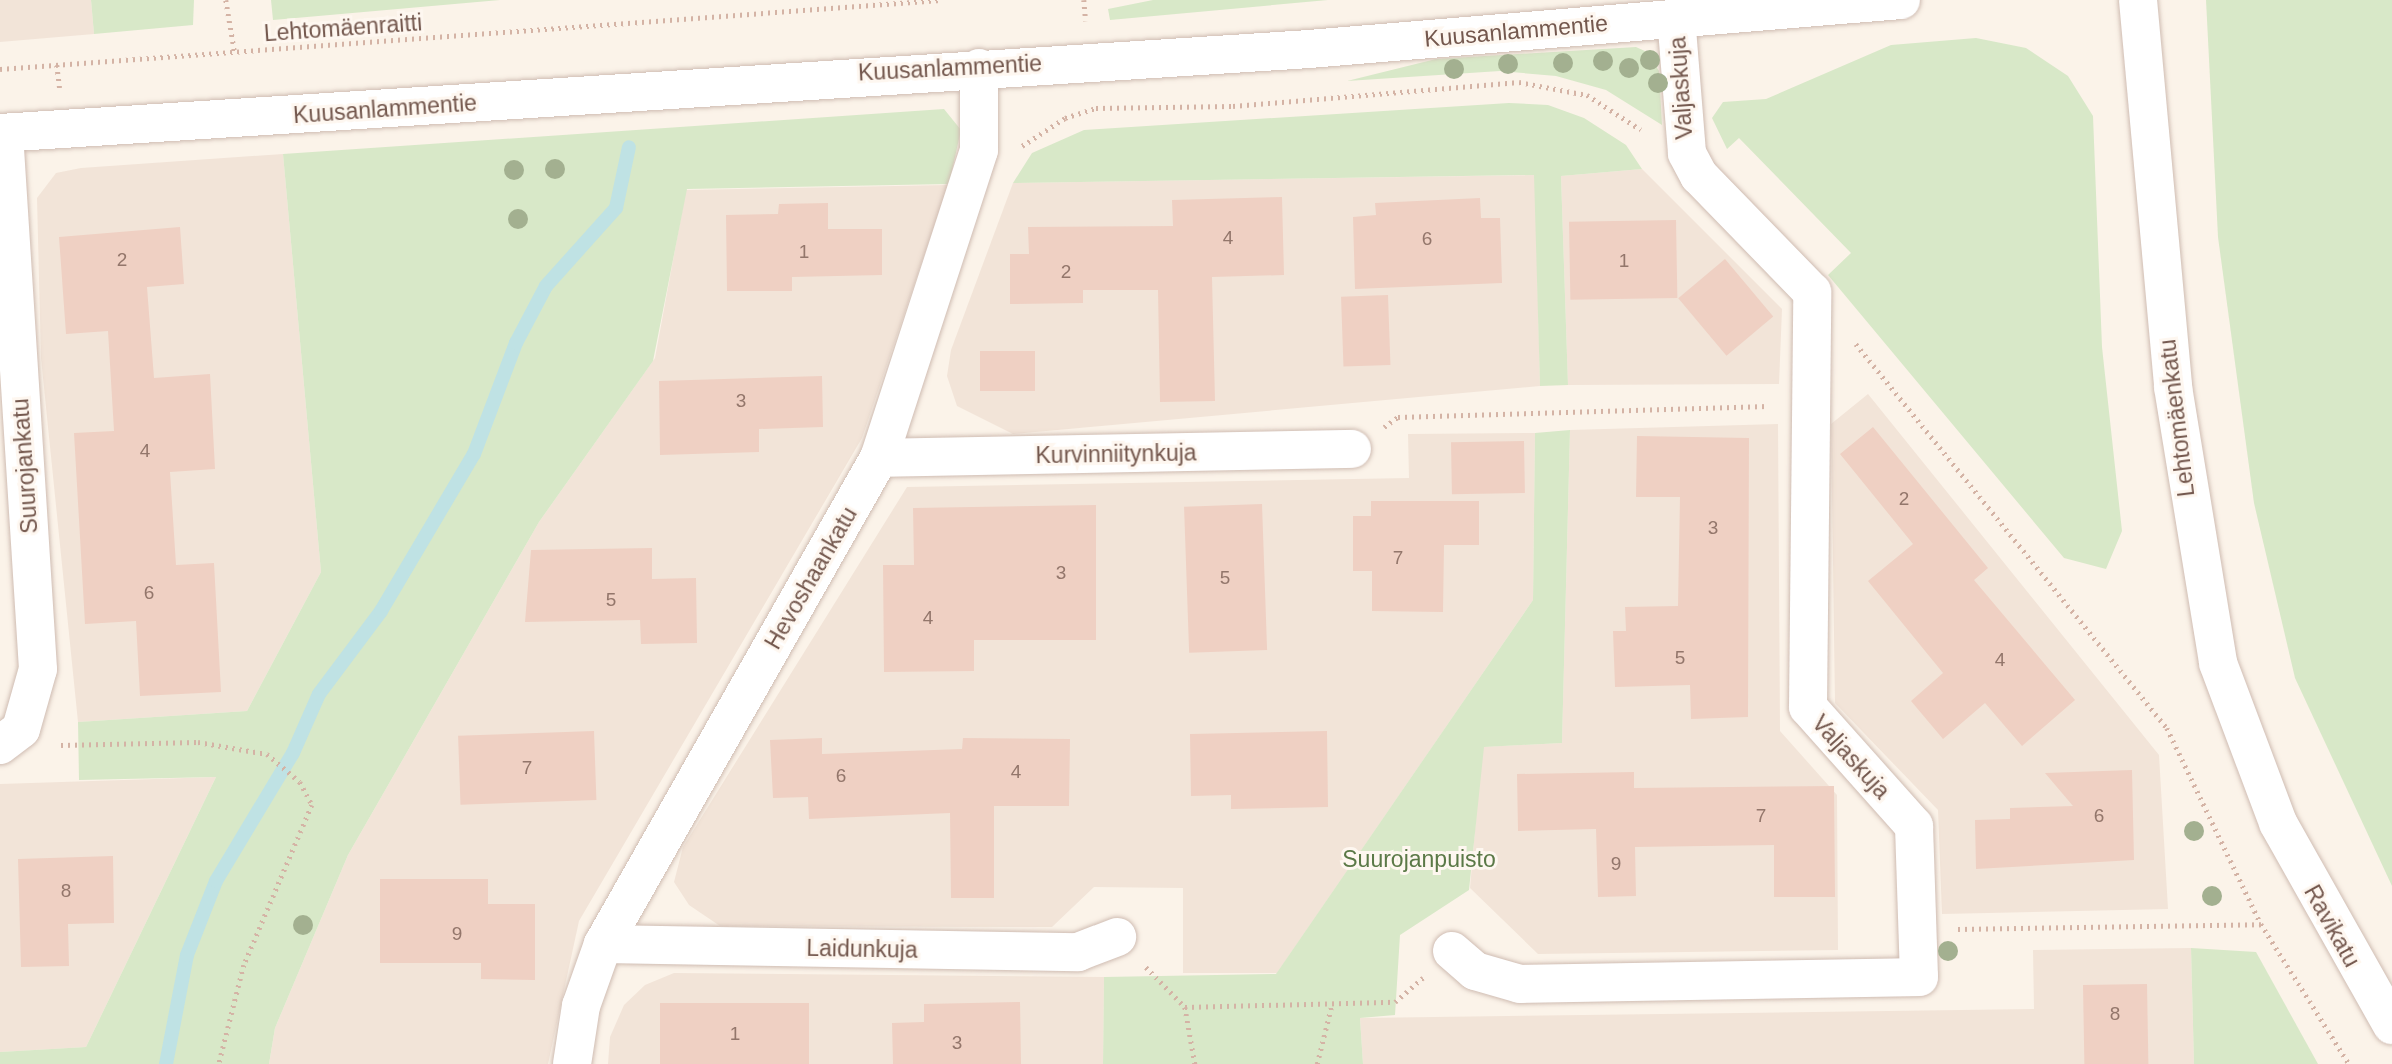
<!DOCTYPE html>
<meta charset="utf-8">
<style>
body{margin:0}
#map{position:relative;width:2392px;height:1064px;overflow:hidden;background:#fbf3e9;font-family:Helvetica,sans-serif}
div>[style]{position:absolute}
.residential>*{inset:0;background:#f2e4d8}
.green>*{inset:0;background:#d8e8c8}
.stream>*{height:14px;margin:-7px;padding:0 7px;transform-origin:7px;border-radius:7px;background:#bfe2e4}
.building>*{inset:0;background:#efd0c3;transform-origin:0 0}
.path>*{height:4.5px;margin-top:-2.25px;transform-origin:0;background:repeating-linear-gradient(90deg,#d4b3a5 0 2px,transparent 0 7px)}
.roads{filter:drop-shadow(0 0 2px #cfbcb2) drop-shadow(0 0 2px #cfbcb2)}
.street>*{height:38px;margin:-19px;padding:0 19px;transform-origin:19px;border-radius:19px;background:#fff}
.secondary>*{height:38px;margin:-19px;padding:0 19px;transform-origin:19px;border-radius:19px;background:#fff}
.trees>*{width:20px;height:20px;margin:-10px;border-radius:50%;background:#a3b090}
span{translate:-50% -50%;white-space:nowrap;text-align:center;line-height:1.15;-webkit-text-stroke:6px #fef7f0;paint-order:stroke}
.number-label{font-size:19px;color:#93766b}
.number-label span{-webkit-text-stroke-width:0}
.street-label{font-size:23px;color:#74584e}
.park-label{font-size:23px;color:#5b7947}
</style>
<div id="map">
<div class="residential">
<i style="clip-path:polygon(0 0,91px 0,94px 34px,0 42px)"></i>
<i style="clip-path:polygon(283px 154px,321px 572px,247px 711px,78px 722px,41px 358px,37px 198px,56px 173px,81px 168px)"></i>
<i style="clip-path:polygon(1642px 169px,1782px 309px,1779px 384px,1568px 385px,1561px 176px)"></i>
<i style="clip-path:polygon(1535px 175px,1540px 386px,1013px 434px,957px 406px,947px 376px,951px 350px,1013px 183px)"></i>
<i style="clip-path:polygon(948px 185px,862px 438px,579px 921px,548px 1064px,269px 1064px,275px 1028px,348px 855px,539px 522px,655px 358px,686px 190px)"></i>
<i style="clip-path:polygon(1868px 394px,2159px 755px,2168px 909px,1942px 914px,1938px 810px,1835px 703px,1831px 424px)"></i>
<i style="clip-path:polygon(1778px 424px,1780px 731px,1837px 795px,1838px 950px,1538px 954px,1470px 888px,1482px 747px,1562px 743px,1570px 430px)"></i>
<i style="clip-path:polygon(1535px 433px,1533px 600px,1277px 973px,1183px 973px,1183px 888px,1094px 887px,1052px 927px,720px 926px,689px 905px,674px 882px,683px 847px,907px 487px,1409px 478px,1408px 434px)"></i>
<i style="clip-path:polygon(216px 777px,86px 1047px,0 1052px,0 784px)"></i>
<i style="clip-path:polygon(2191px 948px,2194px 1064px,1363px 1064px,1360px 1018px,2034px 1009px,2033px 950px)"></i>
<i style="clip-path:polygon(674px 973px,1104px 977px,1103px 1064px,608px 1064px,610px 1037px,624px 1005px,645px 985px)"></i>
</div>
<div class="green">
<i style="clip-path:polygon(91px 0,194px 0,193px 25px,94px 34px)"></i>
<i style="clip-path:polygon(271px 0,500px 0,273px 20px)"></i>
<i style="clip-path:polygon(1153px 0,1328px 0,1110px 20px,1108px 9px)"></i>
<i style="clip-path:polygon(2206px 0,2392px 0,2392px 886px,2295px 678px,2254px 503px,2218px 237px)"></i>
<i style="clip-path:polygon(1976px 38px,2026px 48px,2068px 76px,2093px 116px,2102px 347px,2122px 531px,2106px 569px,2064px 558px,1828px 275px,1851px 253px,1739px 138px,1727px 149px,1712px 118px,1723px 102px,1766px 99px,1891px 45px)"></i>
<i style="clip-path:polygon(1636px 47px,1647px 52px,1659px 71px,1662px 125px,1606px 90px,1556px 76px,1500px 71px,1347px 81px,1436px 59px)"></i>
<i style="clip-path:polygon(1509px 103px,1548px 105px,1584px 118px,1626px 145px,1642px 169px,1561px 176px,1568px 385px,1540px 386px,1534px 175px,1013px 183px,1032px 153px,1084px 130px)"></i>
<i style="clip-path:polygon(944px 109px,961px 130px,949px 184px,687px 189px,653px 361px,539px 522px,348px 855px,275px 1028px,269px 1064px,0 1064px,0 1052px,86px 1047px,216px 777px,79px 780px,78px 722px,247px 711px,321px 572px,283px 154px)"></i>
<i style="clip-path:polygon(1570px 430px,1562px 743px,1484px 747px,1469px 890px,1400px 935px,1395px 1015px,1360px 1018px,1363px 1064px,1103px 1064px,1104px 977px,1276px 974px,1533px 600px,1535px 433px)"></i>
<i style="clip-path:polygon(2191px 948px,2256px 952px,2318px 1064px,2194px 1064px)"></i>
</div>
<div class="stream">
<i style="left:166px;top:1064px;width:111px;rotate:-79.1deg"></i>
<i style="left:187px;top:955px;width:79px;rotate:-68.6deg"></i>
<i style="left:216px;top:881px;width:149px;rotate:-59deg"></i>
<i style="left:293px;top:753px;width:64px;rotate:-66.2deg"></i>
<i style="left:319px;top:694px;width:104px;rotate:-53.2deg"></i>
<i style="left:381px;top:611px;width:182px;rotate:-59.4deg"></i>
<i style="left:474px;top:454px;width:119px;rotate:-69.3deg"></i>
<i style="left:516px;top:343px;width:64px;rotate:-62.2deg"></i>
<i style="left:546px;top:286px;width:105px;rotate:-48.1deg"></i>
<i style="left:616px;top:208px;width:62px;rotate:-78deg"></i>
</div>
<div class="building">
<i style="clip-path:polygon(1282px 197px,1284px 275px,1212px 277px,1215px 401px,1160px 402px,1158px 290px,1083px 290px,1083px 303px,1010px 304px,1010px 254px,1029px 254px,1028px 227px,1173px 226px,1172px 200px)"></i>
<i style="clip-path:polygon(1480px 198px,1481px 218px,1500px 218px,1502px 283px,1355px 289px,1353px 217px,1376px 215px,1375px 203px)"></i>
<i style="clip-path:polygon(828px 203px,828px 229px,882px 229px,882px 275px,792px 277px,792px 291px,727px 291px,726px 215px,778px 214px,779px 204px)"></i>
<i style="left:1676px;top:220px;width:78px;height:107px;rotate:89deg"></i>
<i style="clip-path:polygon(180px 227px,184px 284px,147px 287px,154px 378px,210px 374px,215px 469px,170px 472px,176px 565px,214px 563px,221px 692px,140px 696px,136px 621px,85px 624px,74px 433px,114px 431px,108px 331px,66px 334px,59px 237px)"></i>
<i style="left:1725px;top:259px;width:75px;height:61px;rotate:50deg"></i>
<i style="left:1388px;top:295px;width:70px;height:47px;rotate:88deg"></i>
<i style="left:980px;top:351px;width:55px;height:40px"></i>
<i style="clip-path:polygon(822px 376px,823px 427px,759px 429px,759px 452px,660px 455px,659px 381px)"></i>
<i style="clip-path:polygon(1873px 427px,1988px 568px,1974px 580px,2075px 700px,2022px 746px,1985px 703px,1943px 739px,1911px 701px,1943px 673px,1868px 581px,1913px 544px,1840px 454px)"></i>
<i style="clip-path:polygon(1637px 436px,1749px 438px,1748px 717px,1691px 719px,1690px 685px,1615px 687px,1613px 631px,1626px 631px,1625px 607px,1678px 606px,1680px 497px,1636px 497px)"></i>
<i style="left:1524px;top:441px;width:52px;height:73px;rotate:89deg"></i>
<i style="clip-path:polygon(1371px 501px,1479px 501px,1479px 545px,1444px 545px,1443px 612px,1372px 611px,1372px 571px,1353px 571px,1353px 516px,1371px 516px)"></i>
<i style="left:1262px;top:504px;width:146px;height:78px;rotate:88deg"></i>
<i style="clip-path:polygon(1096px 505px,1096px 640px,974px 640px,974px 671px,884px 672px,883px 565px,914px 565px,913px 508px)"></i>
<i style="clip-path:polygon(652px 548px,652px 579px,696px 578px,697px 643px,641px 644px,640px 620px,525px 622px,531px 550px)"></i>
<i style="left:594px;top:731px;width:69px;height:136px;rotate:88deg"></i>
<i style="clip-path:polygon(1327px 731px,1328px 807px,1231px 809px,1231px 795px,1191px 796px,1190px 734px)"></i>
<i style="clip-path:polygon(822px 738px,822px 754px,962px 749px,963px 738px,1070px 739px,1069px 806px,994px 806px,994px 898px,951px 898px,950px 813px,809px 819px,808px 797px,773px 798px,770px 740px)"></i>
<i style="clip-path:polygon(2132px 770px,2134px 860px,1976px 869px,1975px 820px,2010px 819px,2010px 808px,2073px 806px,2045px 773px)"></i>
<i style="clip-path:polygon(1634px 772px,1634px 788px,1834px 786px,1835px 897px,1774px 897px,1774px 845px,1635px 847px,1636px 896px,1598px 897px,1596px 829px,1518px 831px,1517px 774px)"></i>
<i style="clip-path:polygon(113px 856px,114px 923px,68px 924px,69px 966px,21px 967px,18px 859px)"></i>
<i style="clip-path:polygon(380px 879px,488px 879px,488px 904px,535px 904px,535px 980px,481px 979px,481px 963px,380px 963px)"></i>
<i style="left:2147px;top:984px;width:80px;height:64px;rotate:89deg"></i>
<i style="clip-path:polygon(1020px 1002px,1021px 1064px,893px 1064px,892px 1023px,924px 1022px,924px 1004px)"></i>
<i style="left:660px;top:1003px;width:149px;height:61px"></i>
</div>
<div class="path">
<i style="left:226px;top:0;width:55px;rotate:80.5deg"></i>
<i style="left:1084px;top:0;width:21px;rotate:85deg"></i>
<i style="left:57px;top:65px;width:23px;rotate:83deg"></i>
<i style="left:0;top:69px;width:943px;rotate:-4.2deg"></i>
<i style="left:1022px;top:146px;width:51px;rotate:-33.1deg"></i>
<i style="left:1065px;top:118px;width:33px;rotate:-18deg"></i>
<i style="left:1096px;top:108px;width:137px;rotate:-0.8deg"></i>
<i style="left:1233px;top:106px;width:287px;rotate:-4.8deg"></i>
<i style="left:1519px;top:82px;width:69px;rotate:10.8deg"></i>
<i style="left:1587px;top:95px;width:64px;rotate:32.9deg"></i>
<i style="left:1856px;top:344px;width:494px;rotate:51deg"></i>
<i style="left:2167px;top:728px;width:217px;rotate:64.4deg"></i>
<i style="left:2261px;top:924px;width:165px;rotate:57.8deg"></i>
<i style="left:1384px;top:427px;width:17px;rotate:-36deg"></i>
<i style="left:1398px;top:417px;width:370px;rotate:-1.7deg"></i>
<i style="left:61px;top:745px;width:137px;rotate:-1.3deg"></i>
<i style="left:198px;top:742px;width:70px;rotate:9.9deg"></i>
<i style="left:267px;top:754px;width:43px;rotate:40.3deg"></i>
<i style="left:300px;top:782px;width:26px;rotate:62deg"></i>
<i style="left:312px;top:805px;width:174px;rotate:113deg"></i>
<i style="left:244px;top:965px;width:102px;rotate:104.2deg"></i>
<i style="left:1958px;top:929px;width:303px;rotate:-0.9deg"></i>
<i style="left:1146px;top:967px;width:56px;rotate:45.7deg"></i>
<i style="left:1185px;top:1007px;width:210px;rotate:-1.4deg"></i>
<i style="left:1395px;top:1002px;width:37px;rotate:-41deg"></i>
<i style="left:1185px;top:1007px;width:58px;rotate:80deg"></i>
<i style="left:1317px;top:1064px;width:62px;rotate:-76deg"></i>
</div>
<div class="roads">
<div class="street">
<i style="left:879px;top:458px;width:473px;rotate:-1.1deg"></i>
<i style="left:0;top:745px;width:26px;rotate:-37deg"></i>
<i style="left:21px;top:729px;width:62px;rotate:-74.2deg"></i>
<i style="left:38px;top:669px;width:537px;rotate:-93.63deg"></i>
<i style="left:603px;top:944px;width:475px;rotate:1deg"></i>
<i style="left:1078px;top:952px;width:42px;rotate:-21deg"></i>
<i style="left:1452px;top:951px;width:30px;rotate:41deg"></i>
<i style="left:1475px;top:971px;width:47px;rotate:16.1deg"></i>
<i style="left:1520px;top:984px;width:399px;rotate:-1deg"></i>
<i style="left:1919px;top:977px;width:151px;rotate:-91.9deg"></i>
<i style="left:1914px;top:826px;width:159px;rotate:-131.7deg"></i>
<i style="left:1808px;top:707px;width:415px;rotate:-89.4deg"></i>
<i style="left:1812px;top:292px;width:162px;rotate:-134.2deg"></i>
<i style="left:1699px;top:176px;width:26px;rotate:-118deg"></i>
<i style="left:1687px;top:153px;width:136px;rotate:-94.6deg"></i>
<i style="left:572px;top:1064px;width:59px;rotate:-81.2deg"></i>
<i style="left:581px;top:1006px;width:66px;rotate:-70.5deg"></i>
<i style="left:603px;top:944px;width:559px;rotate:-60.41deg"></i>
<i style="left:879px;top:458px;width:324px;rotate:-72deg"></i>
<i style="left:979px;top:150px;width:82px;rotate:-90deg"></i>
</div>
<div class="secondary">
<i style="left:2138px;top:0;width:389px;rotate:84.8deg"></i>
<i style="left:2173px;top:387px;width:280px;rotate:80.7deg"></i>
<i style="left:2218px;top:663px;width:171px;rotate:69.4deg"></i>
<i style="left:2278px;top:823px;width:232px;rotate:60.6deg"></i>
<i style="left:0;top:133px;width:1312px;rotate:-3.67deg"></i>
<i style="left:1309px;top:49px;width:594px;rotate:-4.73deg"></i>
</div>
</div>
<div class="trees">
<i style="left:1650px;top:60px"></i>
<i style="left:1603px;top:61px"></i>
<i style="left:1563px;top:63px"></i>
<i style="left:1508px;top:64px"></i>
<i style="left:1629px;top:68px"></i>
<i style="left:1454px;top:69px"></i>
<i style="left:1658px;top:83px"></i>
<i style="left:555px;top:169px"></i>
<i style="left:514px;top:170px"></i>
<i style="left:518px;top:219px"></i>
<i style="left:2194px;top:831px"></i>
<i style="left:2212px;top:896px"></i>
<i style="left:303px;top:925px"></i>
<i style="left:1948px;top:951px"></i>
</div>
<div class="number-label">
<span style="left:1228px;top:238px">4</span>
<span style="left:1427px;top:239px">6</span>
<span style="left:804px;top:252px">1</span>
<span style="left:122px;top:260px">2</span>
<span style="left:1624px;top:261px">1</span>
<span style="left:1066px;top:272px">2</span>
<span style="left:741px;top:401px">3</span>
<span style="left:145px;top:451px">4</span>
<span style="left:1904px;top:499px">2</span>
<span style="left:1713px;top:528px">3</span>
<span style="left:1398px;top:558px">7</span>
<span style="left:1061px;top:573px">3</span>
<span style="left:1225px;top:578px">5</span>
<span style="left:149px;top:593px">6</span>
<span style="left:611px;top:600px">5</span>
<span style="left:928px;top:618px">4</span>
<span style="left:1680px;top:658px">5</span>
<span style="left:2000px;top:660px">4</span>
<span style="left:527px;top:768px">7</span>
<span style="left:1016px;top:772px">4</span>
<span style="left:841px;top:776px">6</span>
<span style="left:1761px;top:816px">7</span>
<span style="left:2099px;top:816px">6</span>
<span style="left:1616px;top:864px">9</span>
<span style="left:66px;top:891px">8</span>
<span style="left:457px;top:934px">9</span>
<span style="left:2115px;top:1014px">8</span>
<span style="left:735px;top:1034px">1</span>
<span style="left:957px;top:1043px">3</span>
</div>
<div class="street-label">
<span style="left:343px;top:28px;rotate:-4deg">Lehtomäenraitti</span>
<span style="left:1516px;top:31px;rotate:-5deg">Kuusanlammentie</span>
<span style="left:950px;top:68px;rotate:-3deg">Kuusanlammentie</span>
<span style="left:1681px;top:88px;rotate:-94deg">Valjaskuja</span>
<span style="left:385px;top:109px;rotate:-4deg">Kuusanlammentie</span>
<span style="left:2177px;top:418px;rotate:-97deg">Lehtomäenkatu</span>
<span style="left:1116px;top:454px;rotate:-1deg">Kurvinniitynkuja</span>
<span style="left:25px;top:466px;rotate:-94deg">Suurojankatu</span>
<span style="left:811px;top:578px;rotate:-60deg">Hevoshaankatu</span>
<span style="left:1851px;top:757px;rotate:48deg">Valjaskuja</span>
<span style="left:2332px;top:926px;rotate:61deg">Ravikatu</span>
<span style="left:862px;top:949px;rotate:1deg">Laidunkuja</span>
</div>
<div class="park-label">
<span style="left:1419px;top:859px">Suurojanpuisto</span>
</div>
</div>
